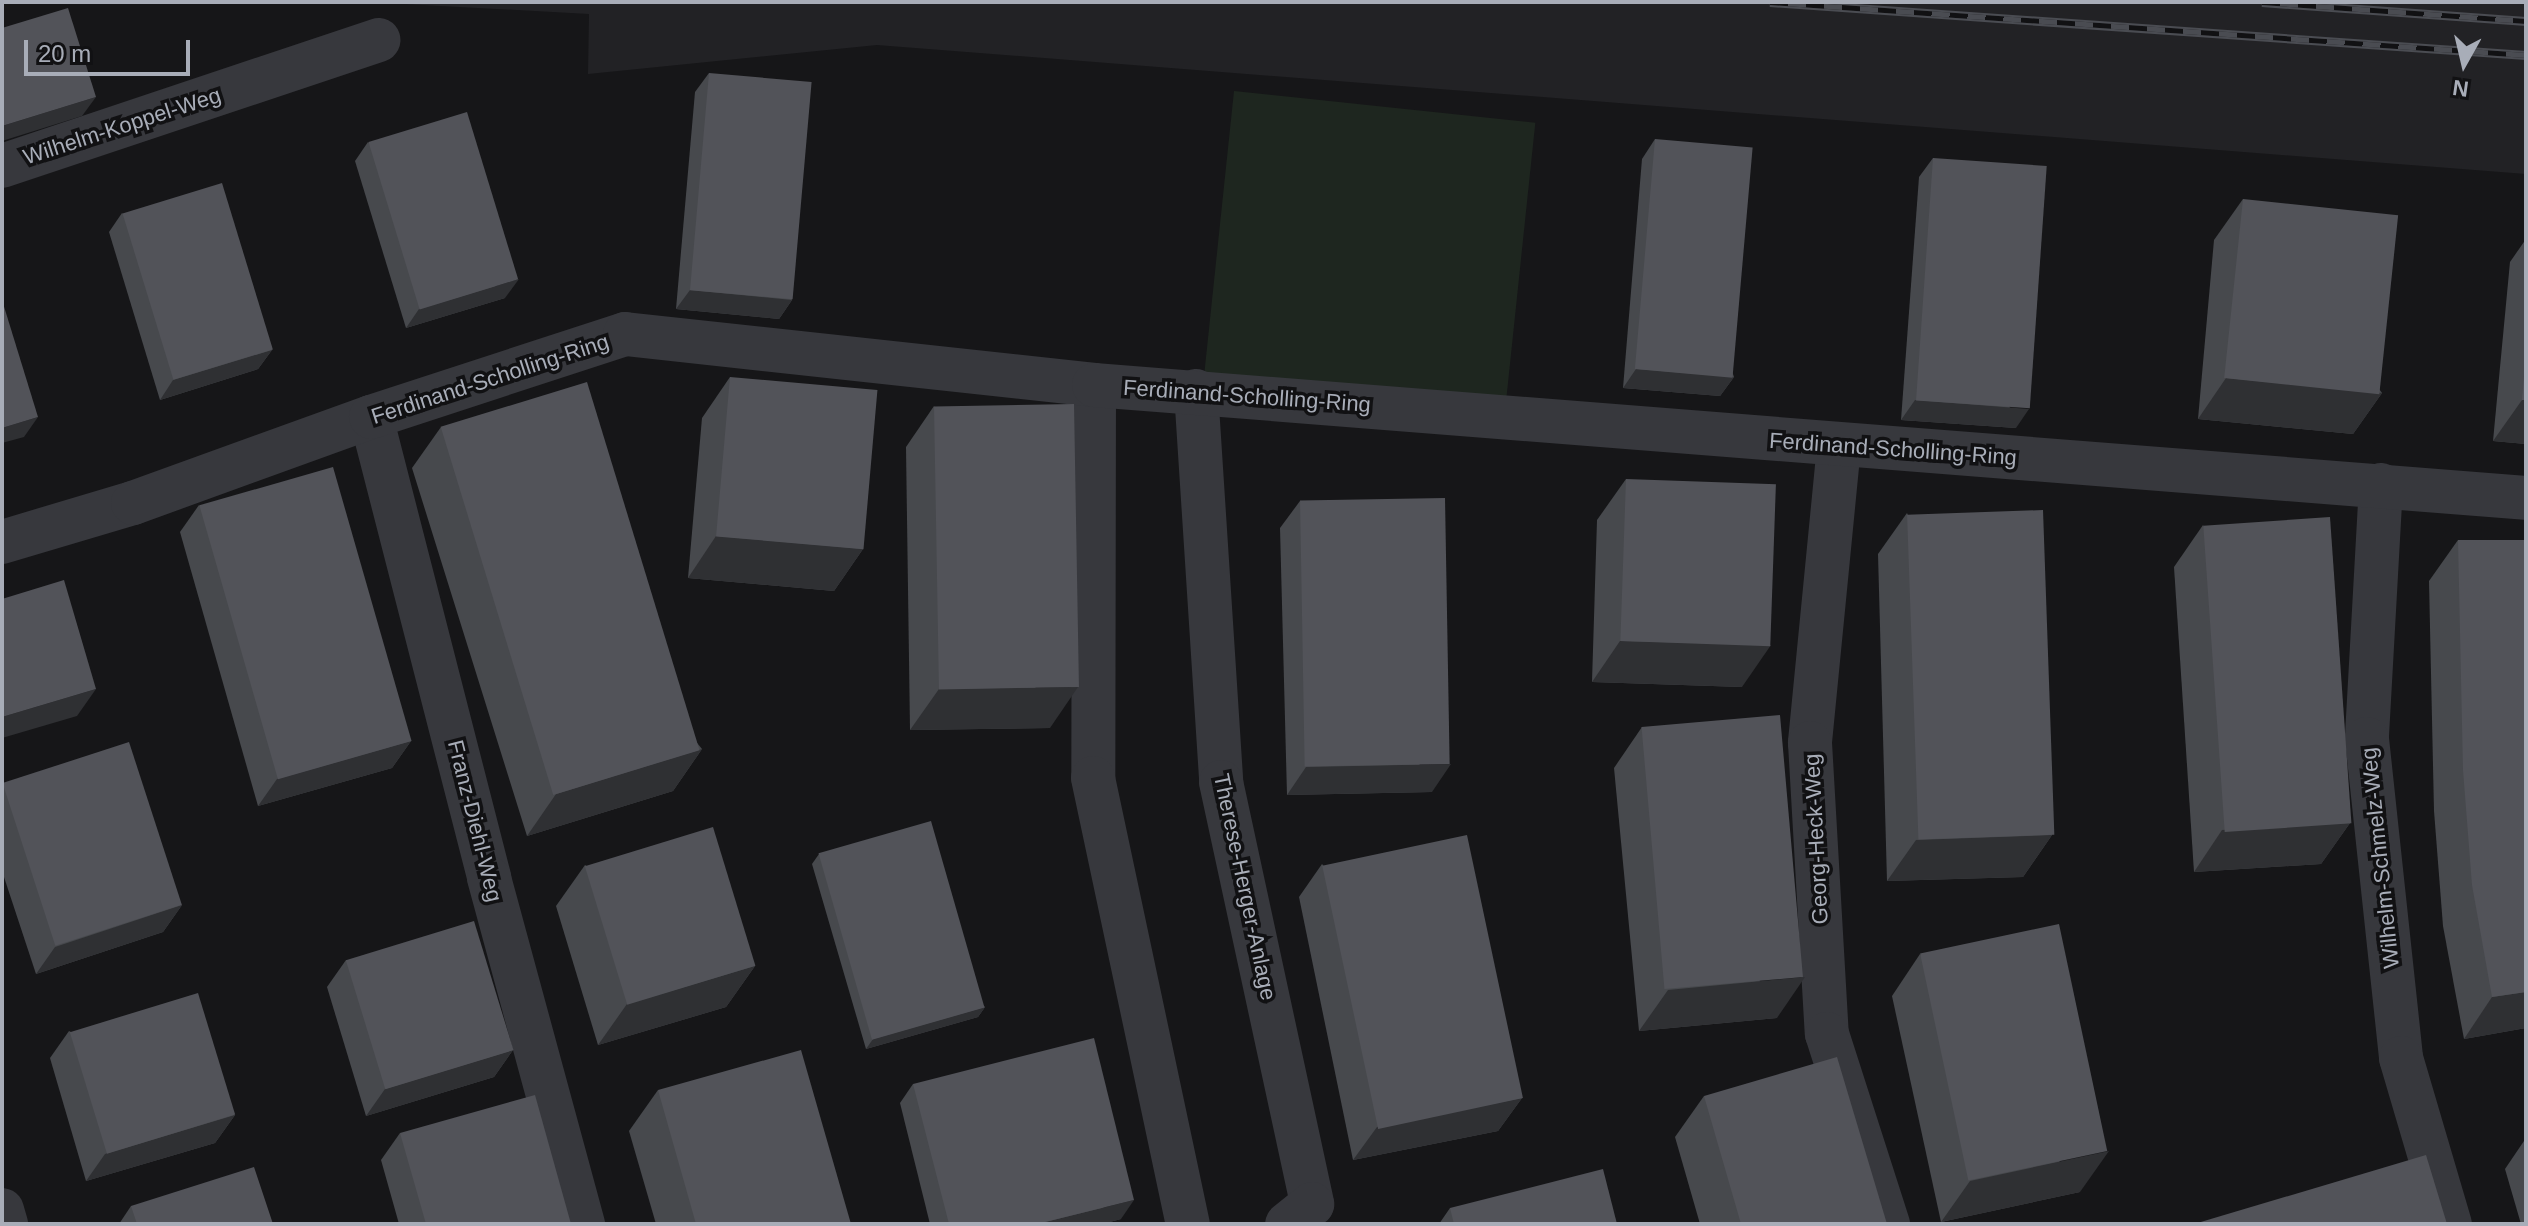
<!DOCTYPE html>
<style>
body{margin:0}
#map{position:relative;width:2528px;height:1226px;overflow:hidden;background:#161618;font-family:Helvetica,sans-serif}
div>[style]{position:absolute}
.built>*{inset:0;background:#222225}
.green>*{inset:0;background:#1e261f;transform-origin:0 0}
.minor>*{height:44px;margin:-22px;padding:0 22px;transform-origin:22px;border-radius:22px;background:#37383d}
.rail>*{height:9px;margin-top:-4.5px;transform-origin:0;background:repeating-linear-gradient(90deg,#111113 0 18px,#4a4c52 0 36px);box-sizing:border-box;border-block:2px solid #4a4c52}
.wall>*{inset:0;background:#47494d}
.shaded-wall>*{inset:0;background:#2f3033}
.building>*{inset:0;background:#525359;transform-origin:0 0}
span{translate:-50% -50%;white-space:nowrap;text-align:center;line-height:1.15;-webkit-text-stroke:7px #111113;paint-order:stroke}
.street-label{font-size:22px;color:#a8adb8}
.frame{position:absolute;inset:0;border:4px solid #a8adb8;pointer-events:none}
.north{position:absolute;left:2424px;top:24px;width:80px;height:80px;-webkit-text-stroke:6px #111113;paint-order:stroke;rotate:188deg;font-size:22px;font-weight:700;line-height:32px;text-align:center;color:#a8adb8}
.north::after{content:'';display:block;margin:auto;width:28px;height:36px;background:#a8adb8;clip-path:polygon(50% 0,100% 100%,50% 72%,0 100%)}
.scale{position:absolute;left:24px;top:40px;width:166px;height:36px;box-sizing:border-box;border:4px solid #a8adb8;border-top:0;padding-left:10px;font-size:24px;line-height:28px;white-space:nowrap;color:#a8adb8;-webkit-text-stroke:6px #111113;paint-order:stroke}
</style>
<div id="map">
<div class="built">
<i style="clip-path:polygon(367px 2px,2526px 2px,2526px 174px,877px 45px,588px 74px,589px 14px)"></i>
</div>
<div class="green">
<i style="left:1234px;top:91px;width:303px;height:303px;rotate:6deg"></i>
</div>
<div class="minor">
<i style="left:2px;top:166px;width:397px;rotate:-18.5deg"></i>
<i style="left:1094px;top:385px;width:393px;rotate:90.1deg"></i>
<i style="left:1093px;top:778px;width:456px;rotate:78deg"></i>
<i style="left:1196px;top:391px;width:392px;rotate:86.3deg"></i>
<i style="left:1221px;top:782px;width:432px;rotate:77.8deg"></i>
<i style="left:1312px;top:1204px;width:32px;rotate:141deg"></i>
<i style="left:371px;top:417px;width:476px;rotate:75.6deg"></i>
<i style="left:489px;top:878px;width:359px;rotate:74.8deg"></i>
<i style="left:1839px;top:446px;width:298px;rotate:95.6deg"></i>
<i style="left:1810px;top:743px;width:291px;rotate:86.7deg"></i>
<i style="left:1827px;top:1034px;width:200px;rotate:72.2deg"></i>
<i style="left:2381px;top:485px;width:254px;rotate:93.2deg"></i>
<i style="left:2367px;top:739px;width:321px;rotate:83.9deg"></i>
<i style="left:2401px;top:1058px;width:173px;rotate:73.6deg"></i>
<i style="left:2px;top:542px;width:137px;rotate:-16.6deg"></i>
<i style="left:133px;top:503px;width:253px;rotate:-19.9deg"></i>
<i style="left:371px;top:417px;width:267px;rotate:-18.1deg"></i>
<i style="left:625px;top:334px;width:472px;rotate:6.2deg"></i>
<i style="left:1094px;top:385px;width:1436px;rotate:4.51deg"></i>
<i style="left:2px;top:1210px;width:15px;rotate:74deg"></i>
</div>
<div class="rail">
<i style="left:1770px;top:2px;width:758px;rotate:4.01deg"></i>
<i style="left:2262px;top:2px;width:265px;rotate:4.1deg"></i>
</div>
<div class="wall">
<i style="clip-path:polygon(709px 73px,792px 300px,779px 319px,676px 309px,695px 92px)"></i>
<i style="clip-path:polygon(1655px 139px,1734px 377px,1720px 396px,1623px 388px,1642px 159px)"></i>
<i style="clip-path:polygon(368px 142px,505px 298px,406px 328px,355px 161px)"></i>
<i style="clip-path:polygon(1933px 158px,2016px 428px,1901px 420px,1919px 177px)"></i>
<i style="clip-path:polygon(2243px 199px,2382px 393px,2353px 434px,2198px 419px,2214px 240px)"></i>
<i style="clip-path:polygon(122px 213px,272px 350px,258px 369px,160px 400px,109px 232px)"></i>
<i style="clip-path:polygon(2526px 239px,2526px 444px,2493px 441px,2510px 262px)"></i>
<i style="clip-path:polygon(730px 377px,863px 549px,834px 591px,688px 578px,702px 418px)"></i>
<i style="clip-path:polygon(934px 406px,1050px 728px,910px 730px,906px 447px)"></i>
<i style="clip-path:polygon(441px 427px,702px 749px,673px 791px,527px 836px,412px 468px)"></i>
<i style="clip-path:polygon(1626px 479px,1742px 687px,1592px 682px,1597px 520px)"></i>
<i style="clip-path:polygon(1300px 501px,1432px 792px,1287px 795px,1280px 528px)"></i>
<i style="clip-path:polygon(199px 505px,411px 741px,392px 768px,258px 806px,180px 532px)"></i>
<i style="clip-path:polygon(1907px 513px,2052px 835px,2023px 877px,1887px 881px,1878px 554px)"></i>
<i style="clip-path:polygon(2203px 525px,2350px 823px,2321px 864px,2194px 872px,2174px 567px)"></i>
<i style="clip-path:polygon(2458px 540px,2526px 540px,2526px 1028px,2464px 1039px,2443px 926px,2434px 811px,2429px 581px)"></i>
<i style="clip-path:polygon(1642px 727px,1777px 1018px,1639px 1031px,1614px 768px)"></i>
<i style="clip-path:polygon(2px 783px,182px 905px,163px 932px,36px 974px,2px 871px)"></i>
<i style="clip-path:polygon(819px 854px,985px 1007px,978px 1017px,866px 1049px,812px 864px)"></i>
<i style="clip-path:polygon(1322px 864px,1522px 1098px,1498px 1131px,1353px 1160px,1299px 897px)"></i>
<i style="clip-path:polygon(585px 865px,755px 966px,726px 1007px,598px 1045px,556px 906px)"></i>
<i style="clip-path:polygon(1920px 954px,2080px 1192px,1941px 1222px,1892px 996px)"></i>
<i style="clip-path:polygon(346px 960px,513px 1050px,494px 1077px,366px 1116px,327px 987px)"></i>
<i style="clip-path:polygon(69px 1031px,235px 1115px,215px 1143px,86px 1181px,50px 1058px)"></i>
<i style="clip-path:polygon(913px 1084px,1121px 1219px,1102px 1224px,930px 1224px,900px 1103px)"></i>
<i style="clip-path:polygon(658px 1090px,851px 1224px,656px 1224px,629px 1131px)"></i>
<i style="clip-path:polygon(1704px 1096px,1887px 1224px,1700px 1224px,1675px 1137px)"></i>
<i style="clip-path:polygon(400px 1133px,571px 1224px,399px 1224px,381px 1160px)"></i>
<i style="clip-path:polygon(2526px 1138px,2526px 1224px,2521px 1224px,2505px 1169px)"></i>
<i style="clip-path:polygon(131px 1206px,273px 1224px,119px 1224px)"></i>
<i style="clip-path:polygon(1450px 1208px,1617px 1224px,1439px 1224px)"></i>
</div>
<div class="shaded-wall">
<i style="clip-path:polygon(96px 97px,82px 116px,2px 141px,2px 126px)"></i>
<i style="clip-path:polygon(519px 279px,505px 298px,406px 328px,419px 309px)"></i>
<i style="clip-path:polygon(690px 290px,792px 300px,779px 319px,676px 309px)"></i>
<i style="clip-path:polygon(272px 350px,258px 369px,160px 400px,173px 380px)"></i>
<i style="clip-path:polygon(1636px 369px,1734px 377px,1720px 396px,1623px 388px)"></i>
<i style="clip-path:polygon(2226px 378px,2382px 393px,2353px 434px,2198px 419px)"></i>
<i style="clip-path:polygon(1915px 400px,2029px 409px,2016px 428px,1901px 420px)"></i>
<i style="clip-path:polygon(2522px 400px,2526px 400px,2526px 444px,2493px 441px)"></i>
<i style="clip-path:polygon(38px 417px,24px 437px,2px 443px,2px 428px)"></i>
<i style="clip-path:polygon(716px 536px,863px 549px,834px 591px,688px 578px)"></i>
<i style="clip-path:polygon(1620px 641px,1771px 645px,1742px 687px,1592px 682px)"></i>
<i style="clip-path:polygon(1078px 687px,1050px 728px,910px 730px,939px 689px)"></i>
<i style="clip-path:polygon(96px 689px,77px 716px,2px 738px,2px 717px)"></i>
<i style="clip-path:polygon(411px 741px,392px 768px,258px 806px,277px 779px)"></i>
<i style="clip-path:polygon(702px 749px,673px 791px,527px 836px,556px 794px)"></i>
<i style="clip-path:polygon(1451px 764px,1432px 792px,1287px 795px,1306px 767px)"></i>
<i style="clip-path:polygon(2350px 823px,2321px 864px,2194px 872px,2222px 830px)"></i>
<i style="clip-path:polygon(2052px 835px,2023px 877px,1887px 881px,1916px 840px)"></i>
<i style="clip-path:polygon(182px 905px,163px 932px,36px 974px,55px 947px)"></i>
<i style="clip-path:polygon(755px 966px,726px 1007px,598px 1045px,627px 1004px)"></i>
<i style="clip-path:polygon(1805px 977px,1777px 1018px,1639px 1031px,1668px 990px)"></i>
<i style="clip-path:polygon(2526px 992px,2526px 1028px,2464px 1039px,2492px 997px)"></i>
<i style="clip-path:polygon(985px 1007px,978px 1017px,866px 1049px,873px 1039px)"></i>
<i style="clip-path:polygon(513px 1050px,494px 1077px,366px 1116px,385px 1089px)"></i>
<i style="clip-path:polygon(1522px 1098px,1498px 1131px,1353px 1160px,1377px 1127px)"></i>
<i style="clip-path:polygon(235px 1115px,215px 1143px,86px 1181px,105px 1154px)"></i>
<i style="clip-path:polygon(2109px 1151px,2080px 1192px,1941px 1222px,1970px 1181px)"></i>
<i style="clip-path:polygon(1134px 1200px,1121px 1219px,1102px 1224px,1037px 1224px)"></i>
</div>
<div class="building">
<i style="clip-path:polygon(68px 8px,96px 97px,2px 126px,2px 28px)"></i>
<i style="left:709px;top:73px;width:103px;height:218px;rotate:5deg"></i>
<i style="left:467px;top:112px;width:175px;height:103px;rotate:73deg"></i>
<i style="left:1655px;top:139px;width:98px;height:231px;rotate:5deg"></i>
<i style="left:1933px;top:158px;width:114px;height:243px;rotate:4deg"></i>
<i style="left:222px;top:183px;width:174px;height:104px;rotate:73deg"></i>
<i style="left:2243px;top:199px;width:156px;height:180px;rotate:6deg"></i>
<i style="clip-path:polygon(2px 300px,38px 417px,2px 428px)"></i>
<i style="clip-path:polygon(2526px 353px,2526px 400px,2522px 400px)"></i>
<i style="left:730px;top:377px;width:148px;height:160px;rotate:5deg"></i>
<i style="left:587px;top:382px;width:385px;height:153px;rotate:73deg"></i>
<i style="left:1074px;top:404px;width:283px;height:140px;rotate:89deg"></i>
<i style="left:333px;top:467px;width:285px;height:139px;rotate:74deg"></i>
<i style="left:1626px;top:479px;width:150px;height:162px;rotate:2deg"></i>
<i style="left:1445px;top:498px;width:266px;height:145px;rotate:89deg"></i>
<i style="left:2043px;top:510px;width:325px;height:136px;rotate:88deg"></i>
<i style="left:2330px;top:517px;width:307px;height:127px;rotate:86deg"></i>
<i style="clip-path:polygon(2458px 540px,2526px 540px,2526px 992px,2492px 997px,2472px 885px,2463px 770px)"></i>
<i style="clip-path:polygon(64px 580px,96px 689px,2px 717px,2px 599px)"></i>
<i style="left:1780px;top:715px;width:263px;height:139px;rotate:85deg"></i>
<i style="left:129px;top:742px;width:171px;height:133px;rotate:72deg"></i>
<i style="left:931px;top:821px;width:194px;height:117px;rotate:74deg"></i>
<i style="left:713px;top:827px;width:145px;height:134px;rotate:73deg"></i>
<i style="left:1467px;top:835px;width:269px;height:148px;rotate:78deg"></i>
<i style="left:474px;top:921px;width:135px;height:134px;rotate:73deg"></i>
<i style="left:2059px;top:924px;width:232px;height:142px;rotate:78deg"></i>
<i style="left:198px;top:993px;width:127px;height:134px;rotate:73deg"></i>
<i style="clip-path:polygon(1094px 1038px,1134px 1200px,1037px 1224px,949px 1224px,913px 1084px)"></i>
<i style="clip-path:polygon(801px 1050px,851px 1224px,696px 1224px,658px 1090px)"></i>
<i style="clip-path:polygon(1837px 1057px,1887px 1224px,1741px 1224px,1704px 1096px)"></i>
<i style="clip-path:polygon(535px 1095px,571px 1224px,426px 1224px,400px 1133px)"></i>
<i style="clip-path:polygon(2426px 1155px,2447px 1224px,2194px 1224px)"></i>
<i style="clip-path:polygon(254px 1167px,273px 1224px,137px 1224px,131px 1206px)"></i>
<i style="clip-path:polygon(1603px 1169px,1617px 1224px,1454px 1224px,1450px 1208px)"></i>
</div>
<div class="street-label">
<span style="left:122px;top:126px;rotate:-18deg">Wilhelm-Koppel-Weg</span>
<span style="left:490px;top:379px;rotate:-18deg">Ferdinand-Scholling-Ring</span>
<span style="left:1247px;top:396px;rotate:4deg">Ferdinand-Scholling-Ring</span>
<span style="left:1893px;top:449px;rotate:4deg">Ferdinand-Scholling-Ring</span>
<span style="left:475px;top:821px;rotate:76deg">Franz-Diehl-Weg</span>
<span style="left:1816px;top:839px;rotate:-93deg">Georg-Heck-Weg</span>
<span style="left:2380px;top:858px;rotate:-96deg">Wilhelm-Schmelz-Weg</span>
<span style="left:1245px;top:887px;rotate:78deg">Therese-Herger-Anlage</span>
</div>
<div class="frame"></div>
<div class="north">N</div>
<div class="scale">20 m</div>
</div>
